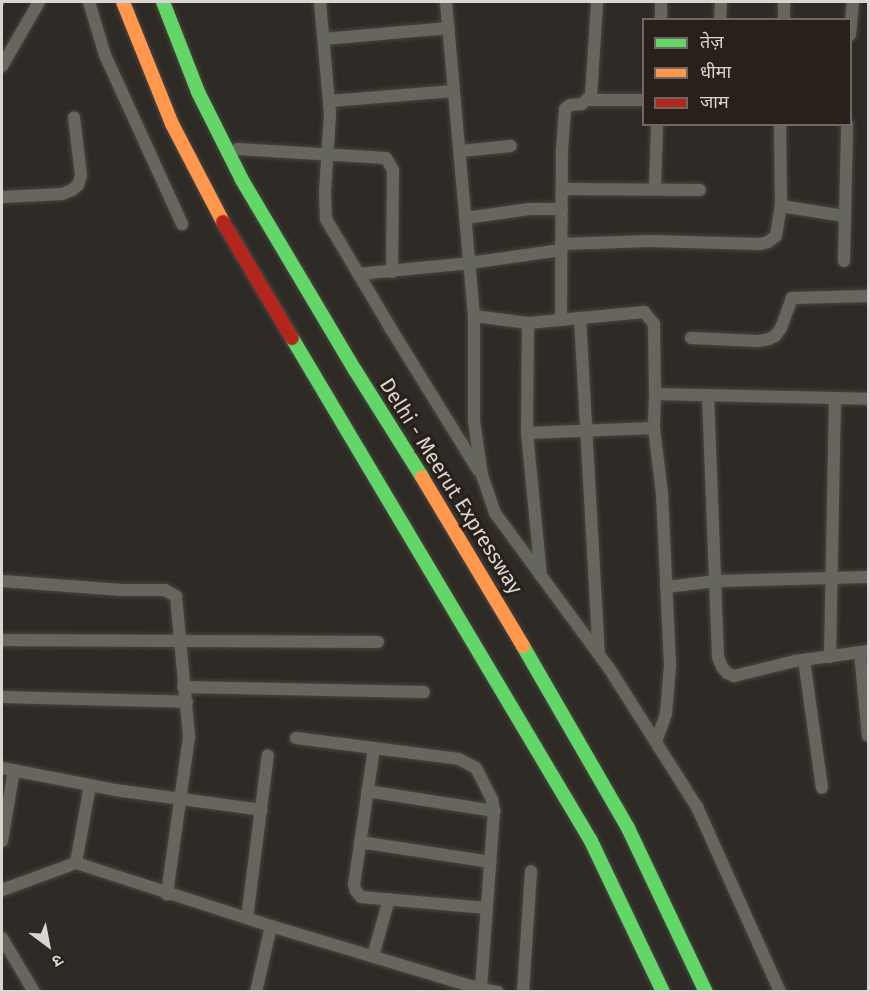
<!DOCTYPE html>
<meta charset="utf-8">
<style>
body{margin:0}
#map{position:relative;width:870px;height:993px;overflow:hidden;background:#2e2a26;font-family:"Fira Sans","Noto Sans Devanagari",sans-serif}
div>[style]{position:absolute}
.roads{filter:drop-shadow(0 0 2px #494542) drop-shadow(0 0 2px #494542)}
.street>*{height:12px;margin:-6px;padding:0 6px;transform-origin:6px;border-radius:6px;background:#66665d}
.fast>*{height:14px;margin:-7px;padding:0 7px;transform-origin:7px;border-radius:7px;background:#63d668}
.slow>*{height:14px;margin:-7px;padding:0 7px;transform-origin:7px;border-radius:7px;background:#ff974d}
.jam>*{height:14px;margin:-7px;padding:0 7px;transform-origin:7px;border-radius:7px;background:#b3261e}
.rail>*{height:4px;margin-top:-2px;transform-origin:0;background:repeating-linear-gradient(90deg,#62615a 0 9px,transparent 0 13.5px)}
span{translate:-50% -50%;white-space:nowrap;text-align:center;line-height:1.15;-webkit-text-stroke:6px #282019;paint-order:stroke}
.street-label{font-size:21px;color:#dad5d0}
.frame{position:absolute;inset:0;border:3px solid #dad5d0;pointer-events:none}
.legend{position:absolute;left:642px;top:18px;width:210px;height:108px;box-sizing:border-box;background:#282019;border:2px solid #6f6862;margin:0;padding:8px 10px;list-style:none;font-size:18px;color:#dad5d0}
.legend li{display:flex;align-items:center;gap:12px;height:30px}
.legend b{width:30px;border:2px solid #6f6862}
.north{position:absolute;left:18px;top:915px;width:60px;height:60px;-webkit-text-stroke:4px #282019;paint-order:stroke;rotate:148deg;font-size:16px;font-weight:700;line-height:24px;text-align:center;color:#dad5d0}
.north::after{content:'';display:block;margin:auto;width:21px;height:27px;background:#dad5d0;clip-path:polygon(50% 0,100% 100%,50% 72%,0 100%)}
</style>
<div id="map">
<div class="roads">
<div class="street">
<i style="left:89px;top:2px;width:55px;rotate:73.2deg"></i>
<i style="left:105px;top:55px;width:186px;rotate:65.5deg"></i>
<i style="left:320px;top:2px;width:112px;rotate:84.9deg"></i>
<i style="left:330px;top:114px;width:77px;rotate:93.7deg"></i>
<i style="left:325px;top:191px;width:28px;rotate:88deg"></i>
<i style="left:326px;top:219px;width:128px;rotate:59.4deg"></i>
<i style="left:391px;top:329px;width:166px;rotate:58.3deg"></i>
<i style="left:446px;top:2px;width:315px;rotate:84.9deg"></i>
<i style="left:474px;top:316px;width:54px;rotate:7.4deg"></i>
<i style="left:528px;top:323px;width:117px;rotate:-5.4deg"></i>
<i style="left:644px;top:312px;width:16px;rotate:50deg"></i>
<i style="left:654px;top:324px;width:70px;rotate:89.2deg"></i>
<i style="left:655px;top:394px;width:213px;rotate:1.3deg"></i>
<i style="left:784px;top:2px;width:18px;rotate:90deg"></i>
<i style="left:661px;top:20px;width:18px;rotate:-90deg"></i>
<i style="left:720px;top:20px;width:18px;rotate:-87deg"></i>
<i style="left:850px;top:35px;width:33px;rotate:-85deg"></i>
<i style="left:324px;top:39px;width:125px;rotate:-5deg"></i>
<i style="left:2px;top:66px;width:74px;rotate:-60deg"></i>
<i style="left:588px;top:100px;width:56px"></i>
<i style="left:330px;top:101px;width:124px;rotate:-4.6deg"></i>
<i style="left:237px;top:149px;width:149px;rotate:3.5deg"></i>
<i style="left:386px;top:158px;width:14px;rotate:60deg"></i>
<i style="left:393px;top:170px;width:102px;rotate:90.6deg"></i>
<i style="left:461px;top:151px;width:50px;rotate:-5.7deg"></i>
<i style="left:562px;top:189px;width:138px;rotate:0.4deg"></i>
<i style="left:655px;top:189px;width:65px;rotate:-88.2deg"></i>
<i style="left:2px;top:197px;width:60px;rotate:-2.9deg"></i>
<i style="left:62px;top:194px;width:11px;rotate:-22deg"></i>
<i style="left:72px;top:190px;width:8px;rotate:-40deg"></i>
<i style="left:78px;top:185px;width:10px;rotate:-73deg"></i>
<i style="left:81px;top:175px;width:58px;rotate:-96.9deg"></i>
<i style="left:781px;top:206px;width:64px;rotate:9deg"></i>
<i style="left:466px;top:218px;width:64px;rotate:-8.1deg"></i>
<i style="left:529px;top:209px;width:33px"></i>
<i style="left:561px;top:244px;width:89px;rotate:-1.9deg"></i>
<i style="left:650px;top:241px;width:110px;rotate:1.6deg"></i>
<i style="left:760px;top:244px;width:8px;rotate:-14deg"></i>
<i style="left:768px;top:242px;width:10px;rotate:-37deg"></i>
<i style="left:776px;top:236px;width:30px;rotate:-81deg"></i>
<i style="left:781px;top:206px;width:82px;rotate:-90.7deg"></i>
<i style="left:844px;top:261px;width:137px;rotate:-88.7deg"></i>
<i style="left:358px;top:274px;width:113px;rotate:-5.6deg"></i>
<i style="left:470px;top:263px;width:92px;rotate:-8.1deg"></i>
<i style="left:474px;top:316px;width:105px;rotate:90deg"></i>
<i style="left:474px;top:421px;width:55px;rotate:81.6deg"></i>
<i style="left:482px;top:475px;width:40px;rotate:71.1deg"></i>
<i style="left:495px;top:513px;width:192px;rotate:53.7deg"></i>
<i style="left:609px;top:668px;width:165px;rotate:57.7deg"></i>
<i style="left:697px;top:807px;width:203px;rotate:65.8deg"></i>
<i style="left:580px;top:318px;width:336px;rotate:86.8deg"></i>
<i style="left:561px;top:320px;width:170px;rotate:-89.7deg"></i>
<i style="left:562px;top:150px;width:41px;rotate:-85.8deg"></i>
<i style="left:565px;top:109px;width:6px;rotate:-39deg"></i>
<i style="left:570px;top:105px;width:12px;rotate:-5deg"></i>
<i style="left:582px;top:104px;width:12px;rotate:-42deg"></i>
<i style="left:591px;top:96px;width:94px;rotate:-86.3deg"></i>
<i style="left:528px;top:323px;width:110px;rotate:90.5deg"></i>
<i style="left:527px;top:433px;width:144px;rotate:84.4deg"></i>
<i style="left:691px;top:338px;width:67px;rotate:2.6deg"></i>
<i style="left:758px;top:341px;width:11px;rotate:-10deg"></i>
<i style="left:769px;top:339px;width:7px;rotate:-27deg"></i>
<i style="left:775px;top:336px;width:10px;rotate:-53deg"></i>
<i style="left:781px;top:328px;width:32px;rotate:-70deg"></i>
<i style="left:792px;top:298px;width:76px;rotate:-1.5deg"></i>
<i style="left:655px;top:394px;width:34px;rotate:92deg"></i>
<i style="left:654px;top:428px;width:66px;rotate:83.1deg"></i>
<i style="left:662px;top:494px;width:172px;rotate:87.3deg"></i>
<i style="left:670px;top:666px;width:48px;rotate:94.8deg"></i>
<i style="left:666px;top:714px;width:29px;rotate:110deg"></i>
<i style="left:708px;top:396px;width:261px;rotate:87.8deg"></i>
<i style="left:718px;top:657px;width:11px;rotate:68deg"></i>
<i style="left:722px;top:667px;width:8px;rotate:50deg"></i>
<i style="left:727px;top:673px;width:8px;rotate:23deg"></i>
<i style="left:734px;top:676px;width:63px;rotate:-13.8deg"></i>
<i style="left:795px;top:661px;width:74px;rotate:-7.8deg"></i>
<i style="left:527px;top:433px;width:127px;rotate:-2.3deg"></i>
<i style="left:2px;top:581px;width:120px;rotate:4.3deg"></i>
<i style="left:122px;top:590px;width:43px"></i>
<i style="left:165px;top:590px;width:13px;rotate:29deg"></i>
<i style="left:176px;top:596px;width:142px;rotate:84.7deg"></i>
<i style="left:189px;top:737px;width:159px;rotate:98deg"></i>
<i style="left:666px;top:587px;width:51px;rotate:-6.7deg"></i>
<i style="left:717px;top:581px;width:151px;rotate:-1.5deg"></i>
<i style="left:2px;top:640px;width:376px;rotate:0.3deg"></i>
<i style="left:860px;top:653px;width:83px;rotate:84.5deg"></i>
<i style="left:830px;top:657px;width:259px;rotate:-88.9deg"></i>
<i style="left:804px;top:660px;width:129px;rotate:82deg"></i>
<i style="left:183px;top:687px;width:241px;rotate:1.2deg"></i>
<i style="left:2px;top:697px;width:185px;rotate:1.5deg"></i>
<i style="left:296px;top:738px;width:164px;rotate:7.3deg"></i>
<i style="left:459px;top:759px;width:19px;rotate:28deg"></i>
<i style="left:476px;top:768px;width:36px;rotate:63deg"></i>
<i style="left:492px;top:800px;width:11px;rotate:80deg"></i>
<i style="left:494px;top:811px;width:178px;rotate:94.2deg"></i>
<i style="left:374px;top:748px;width:138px;rotate:98.3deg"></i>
<i style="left:354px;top:885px;width:6px;rotate:72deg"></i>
<i style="left:356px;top:891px;width:8px;rotate:50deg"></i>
<i style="left:361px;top:897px;width:126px;rotate:5deg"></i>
<i style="left:2px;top:768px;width:115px;rotate:11deg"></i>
<i style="left:115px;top:790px;width:148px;rotate:7.7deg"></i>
<i style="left:367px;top:791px;width:129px;rotate:8.9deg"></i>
<i style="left:2px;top:841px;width:72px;rotate:-80.4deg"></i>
<i style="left:360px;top:842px;width:132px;rotate:8.7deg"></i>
<i style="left:76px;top:863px;width:79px;rotate:-79.8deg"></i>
<i style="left:2px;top:890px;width:79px;rotate:-20deg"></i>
<i style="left:76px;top:863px;width:205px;rotate:17.9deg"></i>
<i style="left:271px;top:926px;width:219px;rotate:16.7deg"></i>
<i style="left:481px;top:989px;width:17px;rotate:10deg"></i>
<i style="left:247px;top:918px;width:164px;rotate:-82.7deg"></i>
<i style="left:2px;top:938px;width:63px;rotate:59.3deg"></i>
<i style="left:373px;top:956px;width:59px;rotate:-74.3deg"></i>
<i style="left:256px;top:992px;width:68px;rotate:-77.2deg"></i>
<i style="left:523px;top:992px;width:121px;rotate:-86.2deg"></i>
</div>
<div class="fast">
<i style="left:163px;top:2px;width:97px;rotate:68.7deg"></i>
<i style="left:198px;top:92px;width:98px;rotate:63.4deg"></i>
<i style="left:242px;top:180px;width:221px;rotate:59.3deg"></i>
<i style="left:355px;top:370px;width:126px;rotate:57.9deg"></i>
<i style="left:292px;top:338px;width:585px;rotate:59.27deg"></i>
<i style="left:591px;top:841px;width:167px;rotate:64.5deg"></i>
<i style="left:523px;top:646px;width:210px;rotate:60deg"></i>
<i style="left:628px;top:828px;width:182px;rotate:64.6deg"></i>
</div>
<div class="slow">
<i style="left:123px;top:2px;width:131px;rotate:68.1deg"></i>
<i style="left:172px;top:124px;width:110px;rotate:62.5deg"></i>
<i style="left:422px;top:477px;width:197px;rotate:59.1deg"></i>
</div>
<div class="jam">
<i style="left:223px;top:222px;width:135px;rotate:59.3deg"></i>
</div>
</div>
<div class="rail">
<i style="left:2px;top:5px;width:3px;rotate:-72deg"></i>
</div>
<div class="street-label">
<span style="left:451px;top:486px;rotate:58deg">Delhi - Meerut Expressway</span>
</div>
<div class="frame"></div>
<ul class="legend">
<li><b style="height:8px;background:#63d668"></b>तेज़</li>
<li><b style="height:8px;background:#ff974d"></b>धीमा</li>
<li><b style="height:8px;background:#b3261e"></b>जाम</li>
</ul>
<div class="north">उ</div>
</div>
